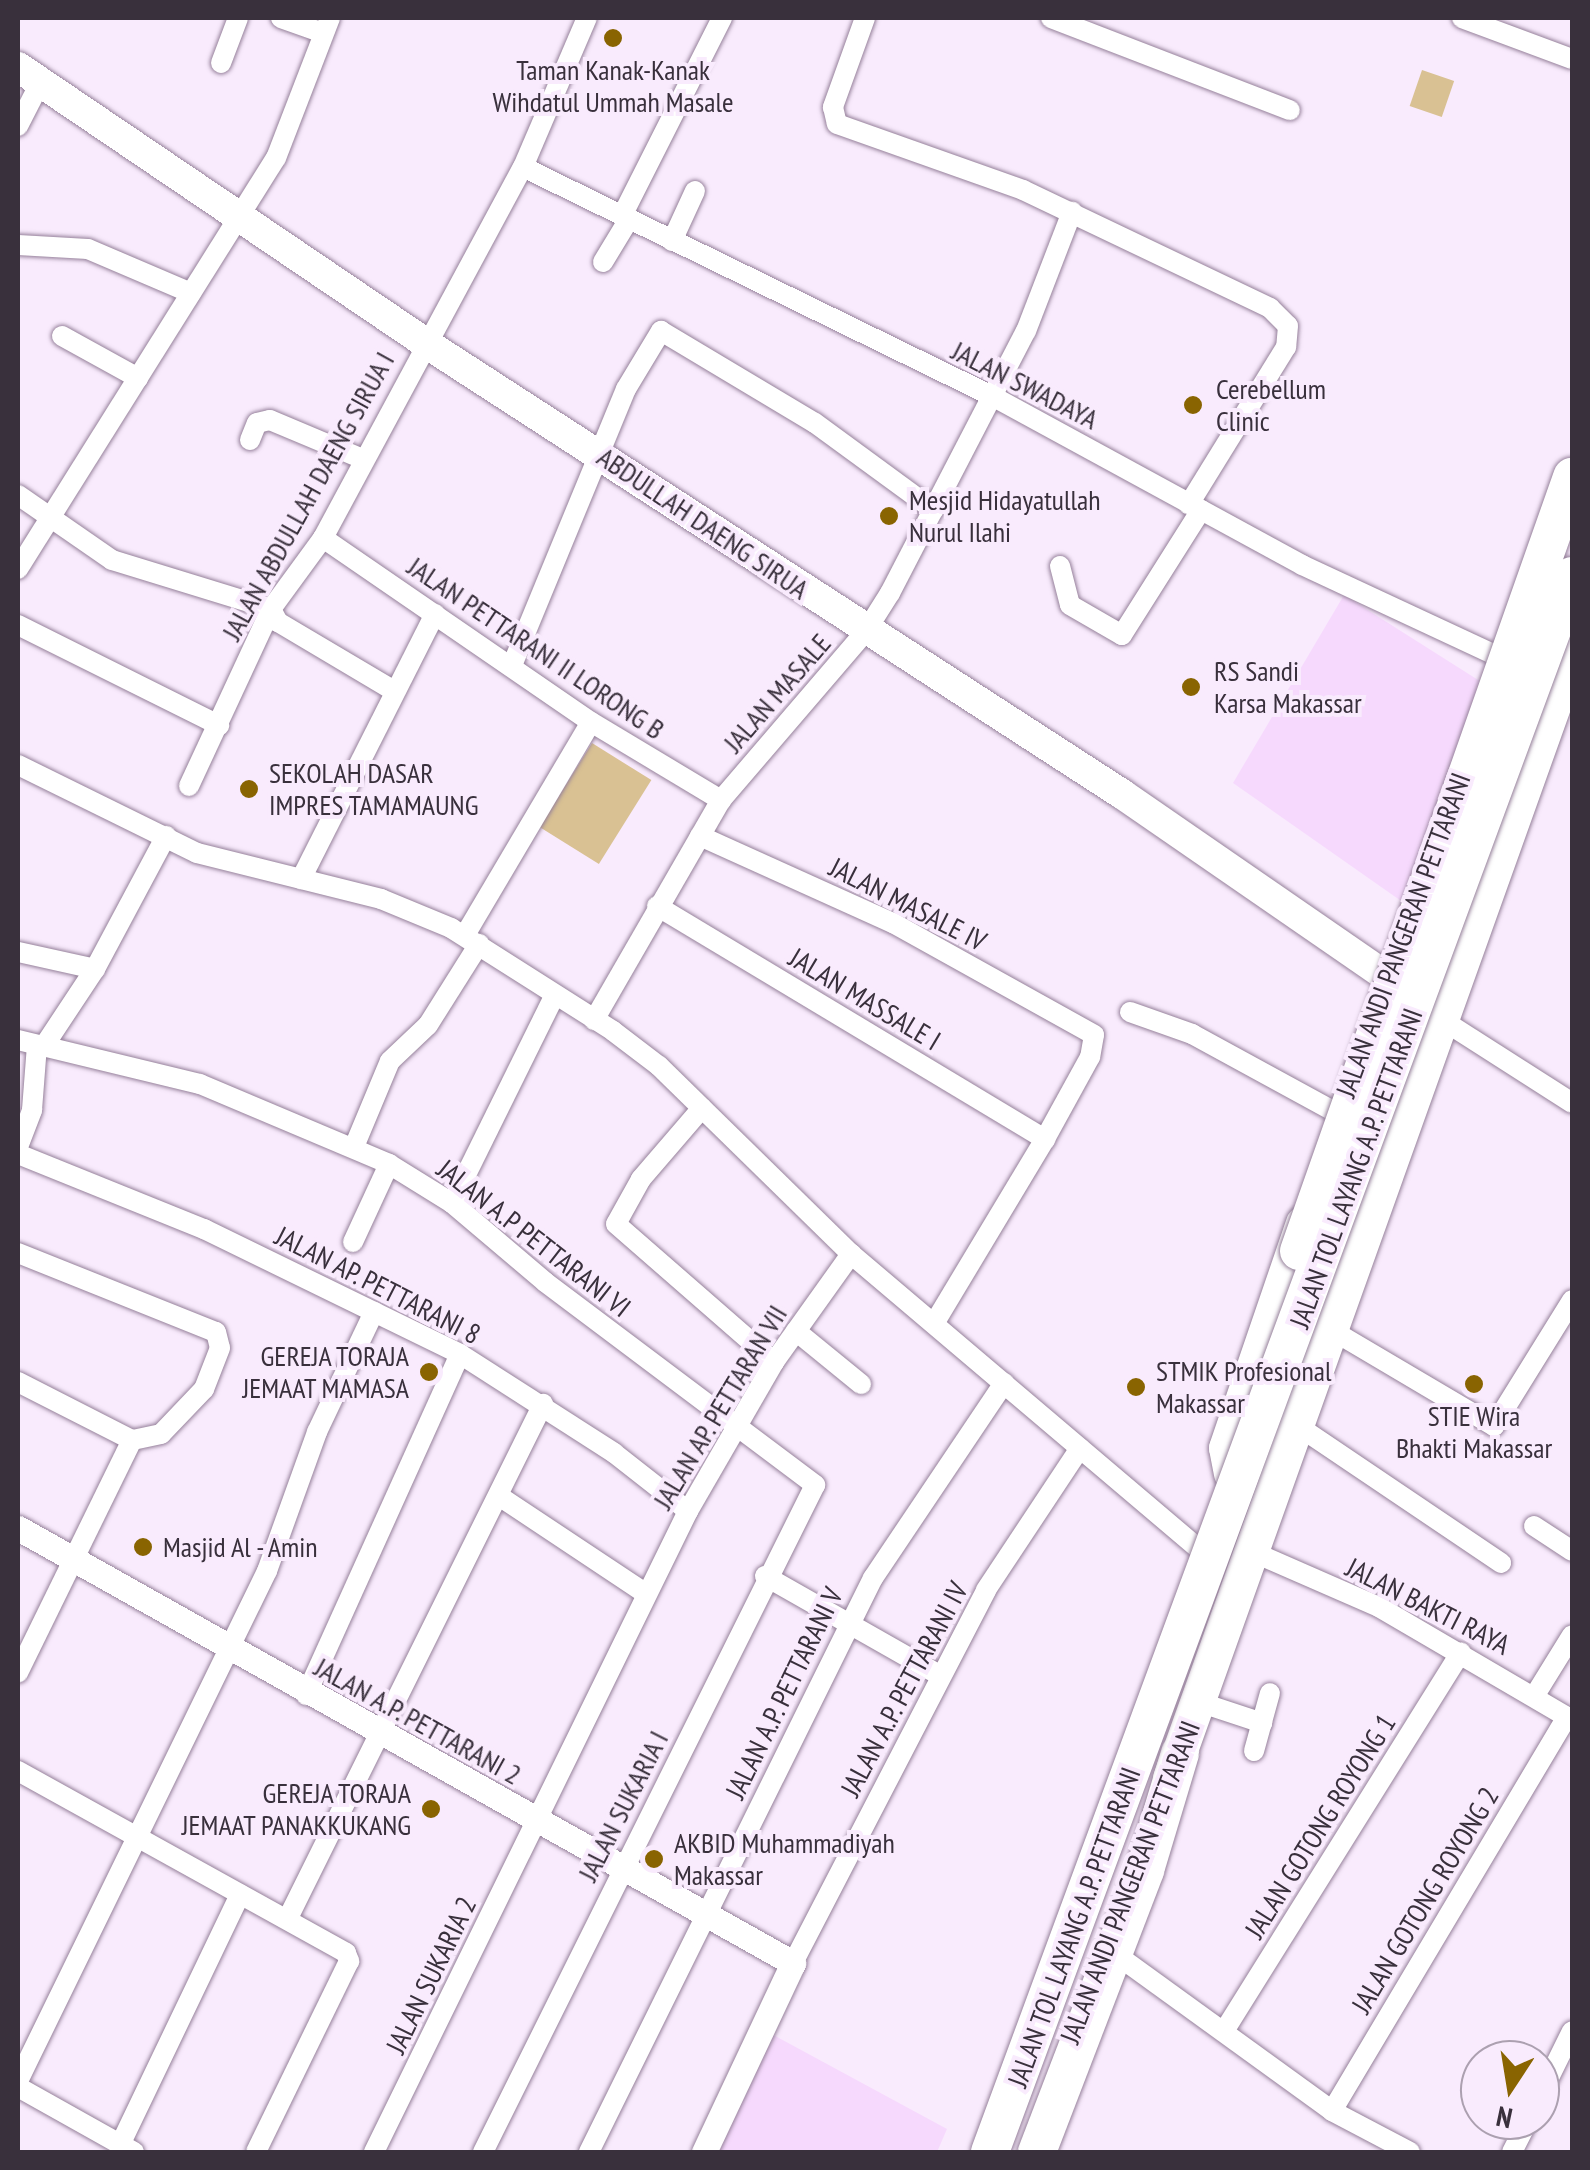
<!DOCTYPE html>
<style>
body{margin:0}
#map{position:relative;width:1590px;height:2170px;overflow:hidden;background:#f9ebfd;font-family:"PT Sans Narrow",sans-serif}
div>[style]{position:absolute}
.built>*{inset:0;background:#f6d9fd}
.green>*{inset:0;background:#d9c193;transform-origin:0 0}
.roads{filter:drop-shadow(0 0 2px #95809a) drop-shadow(0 0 2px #95809a)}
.minor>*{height:20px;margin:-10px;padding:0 10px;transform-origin:10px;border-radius:10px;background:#fff}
.tertiary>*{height:25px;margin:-12.5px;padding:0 12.5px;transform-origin:12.5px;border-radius:12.5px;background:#fff}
.secondary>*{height:30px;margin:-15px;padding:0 15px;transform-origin:15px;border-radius:15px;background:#fff}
.primary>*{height:32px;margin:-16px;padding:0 16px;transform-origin:16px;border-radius:16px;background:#fff}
.trunk>*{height:35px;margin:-17.5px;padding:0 17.5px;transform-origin:17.5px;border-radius:17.5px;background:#fff}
.motorway>*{height:38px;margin:-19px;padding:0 19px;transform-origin:19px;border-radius:19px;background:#fff}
.bridges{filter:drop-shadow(0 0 2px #95809a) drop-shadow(0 0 2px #95809a)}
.motorway-bridge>*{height:38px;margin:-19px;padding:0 19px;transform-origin:19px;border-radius:19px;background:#fff}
.dots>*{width:28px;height:28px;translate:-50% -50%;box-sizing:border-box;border:5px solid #f9ebfd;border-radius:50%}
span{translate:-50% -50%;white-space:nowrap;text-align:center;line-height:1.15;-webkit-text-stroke:8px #f9ebfd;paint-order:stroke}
.poi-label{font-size:28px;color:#39303c}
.left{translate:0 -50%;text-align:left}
.right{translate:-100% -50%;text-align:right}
.street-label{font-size:28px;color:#39303c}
.frame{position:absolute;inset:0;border:20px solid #39303c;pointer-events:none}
.north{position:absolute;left:1460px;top:2040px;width:100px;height:100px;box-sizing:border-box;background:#f9ebfd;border:2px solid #aca0b0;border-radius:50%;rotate:192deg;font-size:28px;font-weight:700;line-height:40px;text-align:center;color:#39303c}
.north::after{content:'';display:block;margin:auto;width:35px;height:45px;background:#896401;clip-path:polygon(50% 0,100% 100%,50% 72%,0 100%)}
</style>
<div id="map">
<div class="built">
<i style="clip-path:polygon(1344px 595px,1486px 685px,1404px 903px,1233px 783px)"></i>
<i style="clip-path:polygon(766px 2031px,947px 2129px,937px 2152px,711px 2152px)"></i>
</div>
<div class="green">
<i style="left:1422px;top:70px;width:34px;height:38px;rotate:19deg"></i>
<i style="left:592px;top:743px;width:70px;height:99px;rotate:32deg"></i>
</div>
<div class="roads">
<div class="minor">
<i style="left:281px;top:18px;width:45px;rotate:19.7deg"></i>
<i style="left:865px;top:18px;width:95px;rotate:109.8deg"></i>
<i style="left:833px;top:107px;width:17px;rotate:77deg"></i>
<i style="left:837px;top:124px;width:197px;rotate:19.5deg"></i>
<i style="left:1023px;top:190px;width:274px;rotate:25.5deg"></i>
<i style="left:1270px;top:308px;width:25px;rotate:45deg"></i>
<i style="left:1288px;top:326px;width:21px;rotate:95deg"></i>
<i style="left:1286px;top:347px;width:185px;rotate:121.7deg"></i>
<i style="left:1051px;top:18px;width:256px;rotate:21.1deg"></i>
<i style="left:1462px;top:18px;width:117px;rotate:20.4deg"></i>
<i style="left:221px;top:63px;width:48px;rotate:-69.3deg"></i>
<i style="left:18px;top:126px;width:51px;rotate:-62.9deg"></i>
<i style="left:523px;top:167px;width:524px;rotate:26.03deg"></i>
<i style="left:994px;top:397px;width:351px;rotate:28.6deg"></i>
<i style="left:1302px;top:565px;width:217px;rotate:25deg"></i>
<i style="left:622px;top:216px;width:222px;rotate:-63.2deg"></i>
<i style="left:672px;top:241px;width:55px;rotate:-65.3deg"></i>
<i style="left:18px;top:245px;width:70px;rotate:3.3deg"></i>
<i style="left:88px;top:249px;width:112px;rotate:23.1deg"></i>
<i style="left:603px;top:262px;width:50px;rotate:-58.8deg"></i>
<i style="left:62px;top:336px;width:87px;rotate:28.9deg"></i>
<i style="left:250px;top:440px;width:18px;rotate:-68deg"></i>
<i style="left:257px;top:423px;width:13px;rotate:-13deg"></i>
<i style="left:270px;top:420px;width:101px;rotate:22.8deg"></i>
<i style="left:18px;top:495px;width:114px;rotate:34.7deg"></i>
<i style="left:112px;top:560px;width:166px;rotate:17.1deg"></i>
<i style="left:271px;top:609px;width:15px;rotate:62deg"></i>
<i style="left:278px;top:622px;width:135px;rotate:30.7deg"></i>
<i style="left:323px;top:538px;width:325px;rotate:34.5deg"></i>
<i style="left:591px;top:722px;width:152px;rotate:31deg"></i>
<i style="left:1060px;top:566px;width:40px;rotate:75.6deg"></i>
<i style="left:1070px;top:605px;width:60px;rotate:30deg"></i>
<i style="left:1122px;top:635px;width:148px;rotate:-57.7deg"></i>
<i style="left:18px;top:569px;width:485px;rotate:-57.9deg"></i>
<i style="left:276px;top:158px;width:150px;rotate:-68.9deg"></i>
<i style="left:18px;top:625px;width:225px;rotate:26.5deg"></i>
<i style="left:513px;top:663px;width:296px;rotate:-67.6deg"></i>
<i style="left:626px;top:389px;width:68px;rotate:-58.9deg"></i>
<i style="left:661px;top:331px;width:179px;rotate:30.9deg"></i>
<i style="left:815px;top:423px;width:147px;rotate:36.2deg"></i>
<i style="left:18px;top:765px;width:199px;rotate:26.2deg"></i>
<i style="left:197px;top:853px;width:190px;rotate:14deg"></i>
<i style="left:381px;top:899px;width:76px;rotate:22.5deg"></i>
<i style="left:451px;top:928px;width:192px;rotate:32.4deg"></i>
<i style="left:613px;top:1031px;width:58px;rotate:37.3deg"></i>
<i style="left:659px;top:1066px;width:269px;rotate:44.4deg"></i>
<i style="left:851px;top:1254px;width:461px;rotate:40.3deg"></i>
<i style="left:189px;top:786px;width:195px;rotate:-65.1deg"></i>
<i style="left:271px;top:609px;width:88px;rotate:-53.8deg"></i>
<i style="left:323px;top:538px;width:421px;rotate:-61.7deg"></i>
<i style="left:523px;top:167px;width:162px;rotate:-66.8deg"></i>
<i style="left:700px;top:836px;width:212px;rotate:24.3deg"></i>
<i style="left:893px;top:923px;width:230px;rotate:29.1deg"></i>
<i style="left:1094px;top:1035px;width:22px;rotate:100deg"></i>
<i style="left:1090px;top:1057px;width:94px;rotate:118.8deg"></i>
<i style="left:1045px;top:1139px;width:214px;rotate:121deg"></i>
<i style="left:301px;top:879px;width:297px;rotate:-63.2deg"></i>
<i style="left:657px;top:906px;width:453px;rotate:31deg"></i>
<i style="left:465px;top:935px;width:247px;rotate:-59.4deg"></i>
<i style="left:18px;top:952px;width:79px;rotate:12.4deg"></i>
<i style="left:1130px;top:1012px;width:66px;rotate:19.5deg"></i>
<i style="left:1192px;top:1034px;width:167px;rotate:28.6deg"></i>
<i style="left:594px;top:1020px;width:254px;rotate:-60deg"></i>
<i style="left:721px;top:800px;width:223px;rotate:-49.4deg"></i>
<i style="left:866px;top:631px;width:45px;rotate:-57.7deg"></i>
<i style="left:890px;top:593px;width:295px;rotate:-62.6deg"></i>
<i style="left:1026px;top:331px;width:128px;rotate:-68.9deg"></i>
<i style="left:1444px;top:1021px;width:152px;rotate:32.6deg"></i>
<i style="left:18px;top:1040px;width:187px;rotate:13.6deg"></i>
<i style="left:200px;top:1084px;width:205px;rotate:22.9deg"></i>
<i style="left:389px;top:1164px;width:74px;rotate:31.8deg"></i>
<i style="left:452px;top:1203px;width:122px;rotate:40.3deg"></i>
<i style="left:545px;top:1282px;width:338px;rotate:36.9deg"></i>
<i style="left:815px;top:1485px;width:745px;rotate:116.46deg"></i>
<i style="left:44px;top:1046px;width:92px;rotate:-56.5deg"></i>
<i style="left:95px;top:969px;width:151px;rotate:-61.9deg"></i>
<i style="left:702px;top:1108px;width:94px;rotate:130.7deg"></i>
<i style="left:641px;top:1179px;width:51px;rotate:119.1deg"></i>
<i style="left:616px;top:1224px;width:210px;rotate:41.1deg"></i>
<i style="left:18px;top:1147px;width:40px;rotate:-69deg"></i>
<i style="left:32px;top:1110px;width:65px;rotate:-85.6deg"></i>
<i style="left:354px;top:1147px;width:93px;rotate:-67.3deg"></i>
<i style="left:390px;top:1061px;width:52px;rotate:-43.5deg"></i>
<i style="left:428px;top:1025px;width:96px;rotate:-57.8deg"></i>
<i style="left:18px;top:1154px;width:201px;rotate:22deg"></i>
<i style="left:204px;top:1229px;width:285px;rotate:26deg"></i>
<i style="left:460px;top:1354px;width:183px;rotate:32.7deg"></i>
<i style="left:614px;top:1453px;width:94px;rotate:38.1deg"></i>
<i style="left:452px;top:1203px;width:232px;rotate:-63.7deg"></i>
<i style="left:353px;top:1242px;width:86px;rotate:-65.2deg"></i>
<i style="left:18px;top:1253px;width:213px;rotate:21.8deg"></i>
<i style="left:216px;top:1332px;width:16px;rotate:76deg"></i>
<i style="left:220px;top:1348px;width:44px;rotate:111.3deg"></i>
<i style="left:204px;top:1389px;width:62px;rotate:133.7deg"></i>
<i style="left:161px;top:1434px;width:30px;rotate:168deg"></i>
<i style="left:796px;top:1331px;width:84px;rotate:39.2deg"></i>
<i style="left:1335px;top:1332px;width:185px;rotate:30.6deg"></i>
<i style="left:1494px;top:1426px;width:148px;rotate:-58.2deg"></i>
<i style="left:18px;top:1382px;width:128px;rotate:27deg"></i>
<i style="left:132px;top:1440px;width:259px;rotate:116.1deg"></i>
<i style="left:1298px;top:1426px;width:245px;rotate:34deg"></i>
<i style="left:499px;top:1496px;width:175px;rotate:33.6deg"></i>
<i style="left:1534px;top:1526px;width:45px;rotate:33.3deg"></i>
<i style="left:1253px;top:1552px;width:137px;rotate:23.6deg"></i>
<i style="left:1379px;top:1607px;width:224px;rotate:30.3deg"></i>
<i style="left:765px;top:1576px;width:202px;rotate:29.6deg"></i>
<i style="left:306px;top:1695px;width:374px;rotate:-65.7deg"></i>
<i style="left:1535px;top:1695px;width:70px;rotate:-58.3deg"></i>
<i style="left:1214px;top:1707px;width:51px;rotate:18.4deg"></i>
<i style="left:1254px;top:1751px;width:60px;rotate:-74.6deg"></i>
<i style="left:18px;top:1771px;width:375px;rotate:29deg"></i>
<i style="left:346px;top:1953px;width:9px;rotate:69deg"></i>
<i style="left:349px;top:1961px;width:212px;rotate:116deg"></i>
<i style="left:288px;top:1918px;width:574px;rotate:-63.61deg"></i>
<i style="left:1121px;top:1958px;width:261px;rotate:35.9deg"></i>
<i style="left:1332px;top:2111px;width:88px;rotate:27.7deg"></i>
<i style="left:793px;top:1963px;width:420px;rotate:-62.6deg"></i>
<i style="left:986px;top:1590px;width:170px;rotate:-56.5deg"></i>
<i style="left:1226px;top:2028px;width:443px;rotate:-58deg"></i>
<i style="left:18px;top:2081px;width:568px;rotate:-63.98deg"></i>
<i style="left:267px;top:1571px;width:148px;rotate:-70.2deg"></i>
<i style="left:317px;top:1432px;width:133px;rotate:-64.6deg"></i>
<i style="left:18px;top:2087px;width:133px;rotate:29.3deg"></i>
<i style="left:1540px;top:2096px;width:72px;rotate:-63.8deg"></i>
<i style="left:1332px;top:2111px;width:459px;rotate:-59.2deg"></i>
<i style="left:120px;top:2145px;width:278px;rotate:-64.4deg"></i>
<i style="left:374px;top:2152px;width:714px;rotate:-63.9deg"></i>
<i style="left:688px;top:1511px;width:172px;rotate:-60deg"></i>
<i style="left:774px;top:1362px;width:133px;rotate:-54.5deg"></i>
<i style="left:589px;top:2152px;width:640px;rotate:-63.68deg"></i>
<i style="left:873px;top:1578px;width:235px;rotate:-56.1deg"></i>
<i style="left:1512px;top:2152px;width:36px;rotate:-63deg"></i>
</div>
<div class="tertiary">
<i style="left:18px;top:1528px;width:889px;rotate:29.31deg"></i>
<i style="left:793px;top:1963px;width:209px;rotate:115.2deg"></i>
</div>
<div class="secondary">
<i style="left:18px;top:67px;width:490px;rotate:34.1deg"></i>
<i style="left:424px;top:342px;width:832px;rotate:32.93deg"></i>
<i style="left:1122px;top:794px;width:324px;rotate:34.6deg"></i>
</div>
<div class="primary">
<i style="left:1230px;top:1474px;width:26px;rotate:-101deg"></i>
<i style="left:1225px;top:1448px;width:238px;rotate:-71.1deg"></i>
</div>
<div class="trunk">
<i style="left:1170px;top:1778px;width:1195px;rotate:-70.34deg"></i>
</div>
<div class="motorway">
<i style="left:1037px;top:2152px;width:302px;rotate:-69deg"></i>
<i style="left:1145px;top:1870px;width:122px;rotate:-73.3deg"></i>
</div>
</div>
<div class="bridges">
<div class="motorway-bridge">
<i style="left:1299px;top:1251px;width:821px;rotate:-70.57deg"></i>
<i style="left:990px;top:2152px;width:1680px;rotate:-69.73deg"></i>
</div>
</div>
<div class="dots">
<i style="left:613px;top:38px;background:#896401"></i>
<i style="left:1193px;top:405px;background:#896401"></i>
<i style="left:889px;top:516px;background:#896401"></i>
<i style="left:1191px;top:687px;background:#896401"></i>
<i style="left:249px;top:789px;background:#896401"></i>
<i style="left:429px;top:1372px;background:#896401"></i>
<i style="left:1474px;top:1384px;background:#896401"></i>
<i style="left:1136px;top:1387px;background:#896401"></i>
<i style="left:143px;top:1547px;background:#896401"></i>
<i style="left:431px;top:1809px;background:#896401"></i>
<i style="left:654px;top:1859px;background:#896401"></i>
</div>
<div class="poi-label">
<span style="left:613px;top:86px">Taman Kanak-Kanak<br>Wihdatul Ummah Masale</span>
<span class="left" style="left:1216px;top:405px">Cerebellum<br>Clinic</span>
<span class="left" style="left:909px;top:516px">Mesjid Hidayatullah<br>Nurul Ilahi</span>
<span class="left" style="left:1214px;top:687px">RS Sandi<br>Karsa Makassar</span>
<span class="left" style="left:269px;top:789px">SEKOLAH DASAR<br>IMPRES TAMAMAUNG</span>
<span class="right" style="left:409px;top:1372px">GEREJA TORAJA<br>JEMAAT MAMASA</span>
<span class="left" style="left:1156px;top:1387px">STMIK Profesional<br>Makassar</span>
<span style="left:1474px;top:1432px">STIE Wira<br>Bhakti Makassar</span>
<span class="left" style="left:163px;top:1547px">Masjid Al - Amin</span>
<span class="right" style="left:411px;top:1809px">GEREJA TORAJA<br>JEMAAT PANAKKUKANG</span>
<span class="left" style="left:674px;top:1859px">AKBID Muhammadiyah<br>Makassar</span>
</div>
<div class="street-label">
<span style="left:1025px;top:385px;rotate:27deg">JALAN SWADAYA</span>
<span style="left:308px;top:496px;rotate:-61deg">JALAN ABDULLAH DAENG SIRUA I</span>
<span style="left:703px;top:523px;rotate:34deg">ABDULLAH DAENG SIRUA</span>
<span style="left:536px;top:648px;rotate:34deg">JALAN PETTARANI II LORONG B</span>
<span style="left:777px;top:693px;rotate:-49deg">JALAN MASALE</span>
<span style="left:908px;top:904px;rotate:27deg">JALAN MASALE IV</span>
<span style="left:1403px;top:935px;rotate:-70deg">JALAN ANDI PANGERAN PETTARANI</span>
<span style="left:865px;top:999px;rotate:31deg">JALAN MASSALE I</span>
<span style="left:1356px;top:1168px;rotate:-70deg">JALAN TOL LAYANG A.P. PETTARANI</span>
<span style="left:534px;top:1238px;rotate:38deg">JALAN A.P PETTARANI VI</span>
<span style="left:378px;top:1285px;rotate:27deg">JALAN AP. PETTARANI 8</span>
<span style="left:720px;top:1407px;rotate:-59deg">JALAN AP. PETTARAN VII</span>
<span style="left:1428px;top:1606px;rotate:27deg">JALAN BAKTI RAYA</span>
<span style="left:904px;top:1689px;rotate:-62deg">JALAN A.P. PETTARANI IV</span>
<span style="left:784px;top:1693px;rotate:-64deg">JALAN A.P. PETTARANI V</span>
<span style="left:418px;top:1721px;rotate:29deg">JALAN A.P. PETTARANI 2</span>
<span style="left:623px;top:1806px;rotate:-63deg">JALAN SUKARIA I</span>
<span style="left:1320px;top:1826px;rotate:-58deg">JALAN GOTONG ROYONG 1</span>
<span style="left:1130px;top:1882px;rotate:-69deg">JALAN ANDI PANGERAN PETTARANI</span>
<span style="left:1425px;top:1900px;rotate:-59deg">JALAN GOTONG ROYONG 2</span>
<span style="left:1074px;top:1927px;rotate:-70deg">JALAN TOL LAYANG A.P. PETTARANI</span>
<span style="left:431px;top:1975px;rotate:-64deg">JALAN SUKARIA 2</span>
</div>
<div class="frame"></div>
<div class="north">N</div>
</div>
